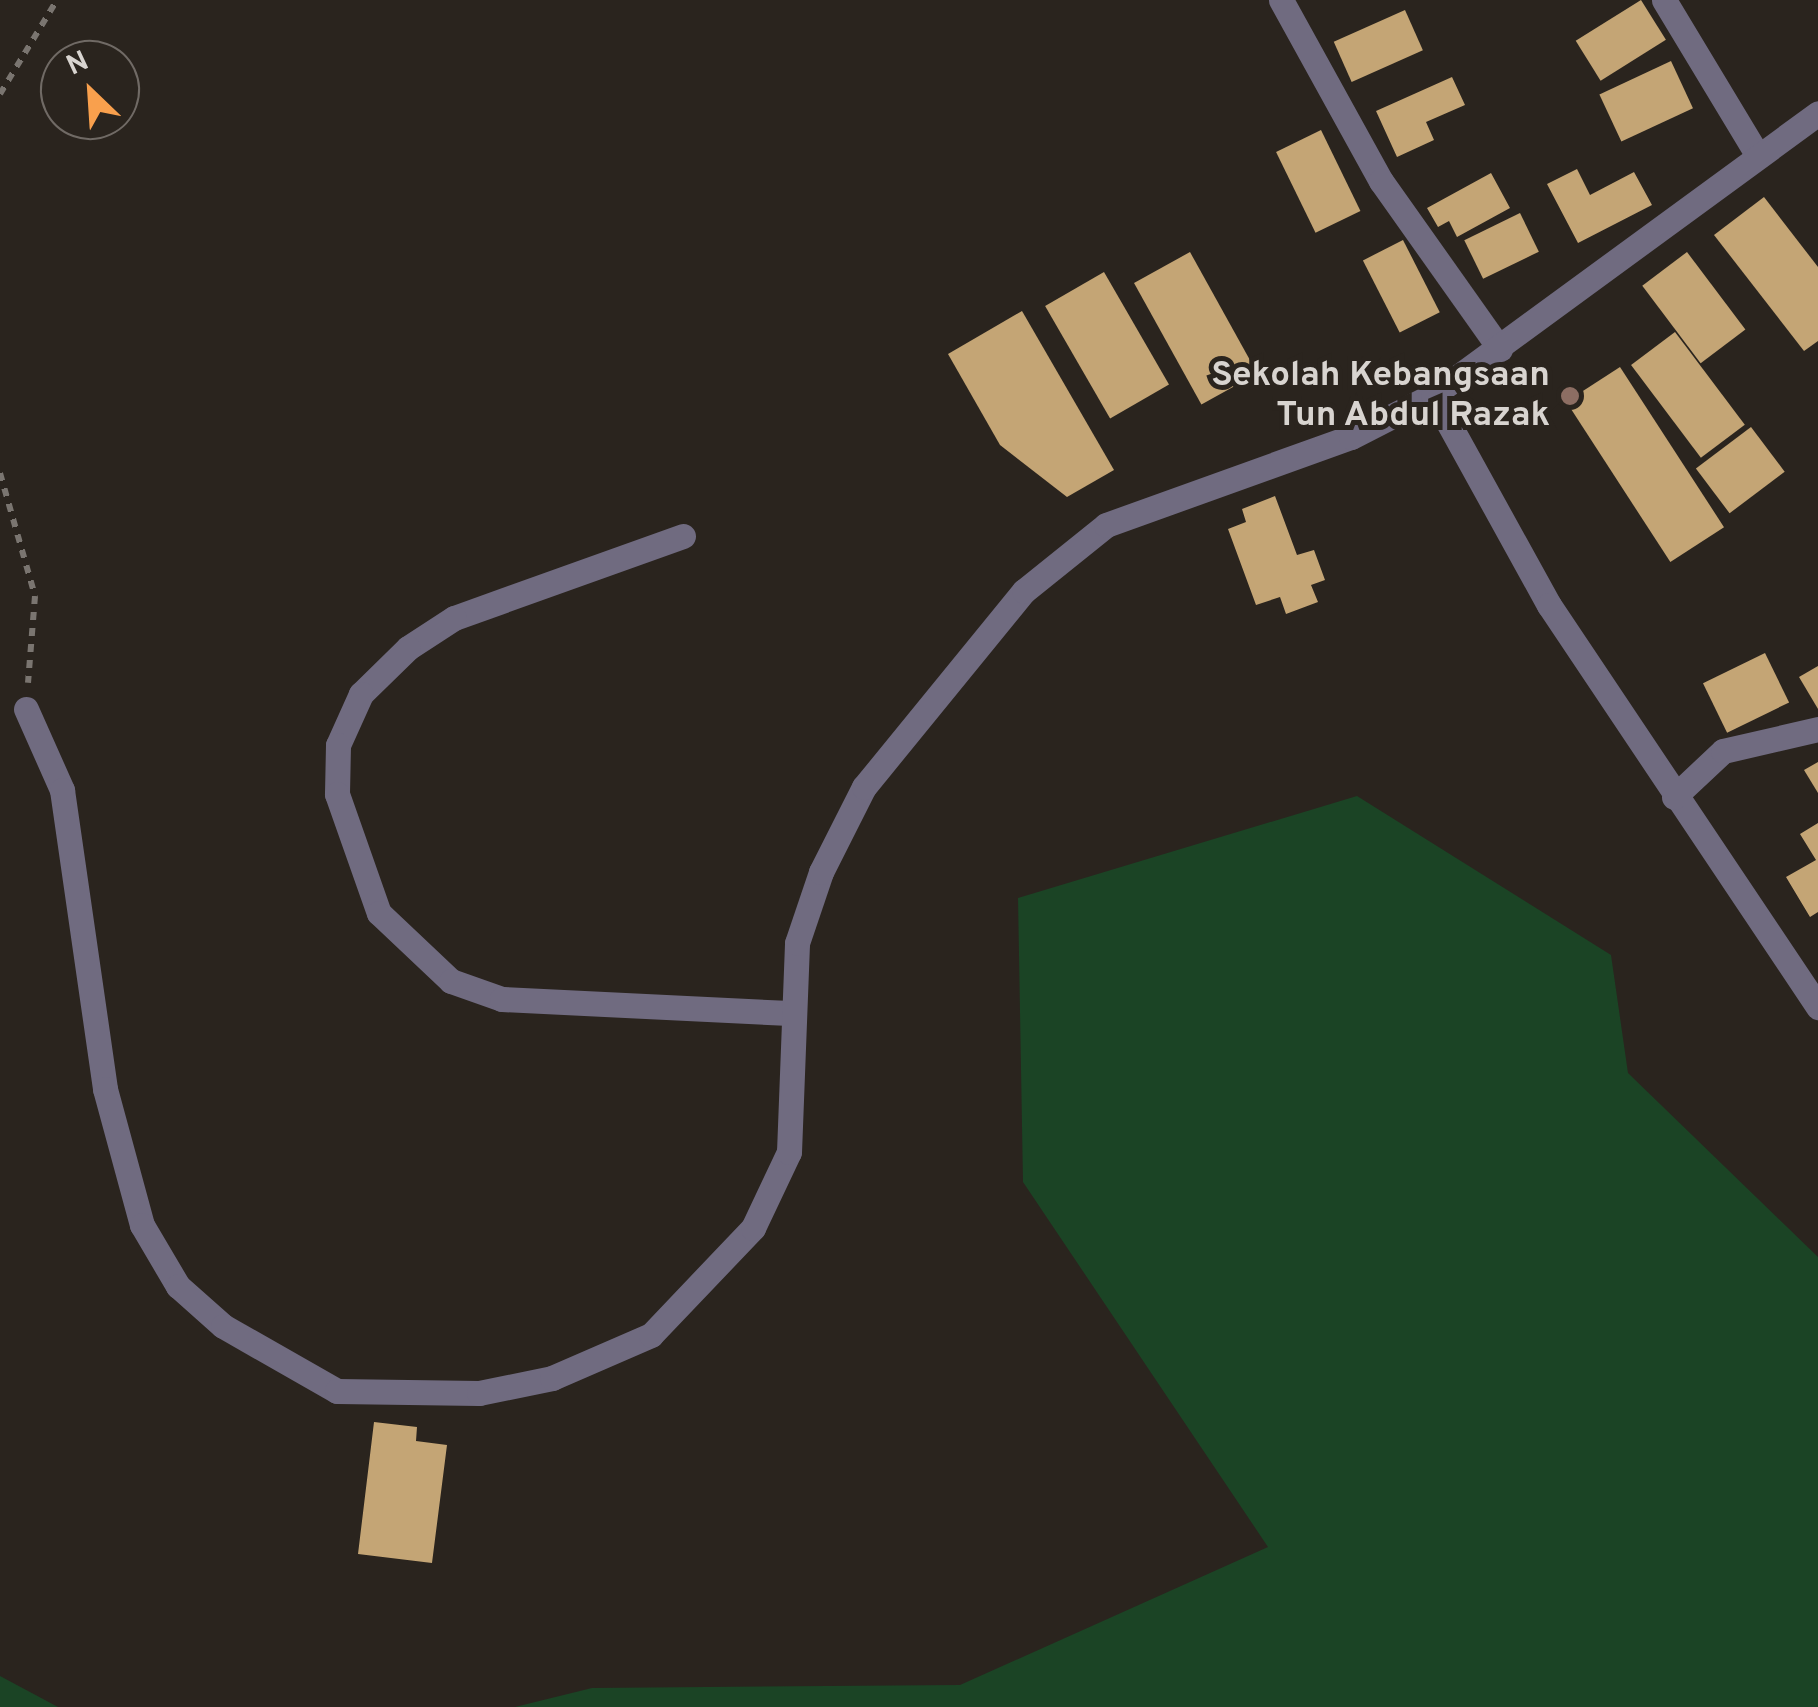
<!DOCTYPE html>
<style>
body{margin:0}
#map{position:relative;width:1818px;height:1707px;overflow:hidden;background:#2a241e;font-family:Overpass,sans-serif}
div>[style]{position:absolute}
.green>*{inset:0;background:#1b4425}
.building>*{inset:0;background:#c4a575;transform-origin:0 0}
.path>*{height:6px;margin-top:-3px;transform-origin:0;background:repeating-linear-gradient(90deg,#7a7570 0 8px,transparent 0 16px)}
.minor>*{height:25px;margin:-12.5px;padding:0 12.5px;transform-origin:12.5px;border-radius:12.5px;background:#706b80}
.dots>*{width:28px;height:28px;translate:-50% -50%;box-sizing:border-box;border:5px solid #2a241e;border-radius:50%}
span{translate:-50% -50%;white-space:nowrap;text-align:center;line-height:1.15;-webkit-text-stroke:10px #2a241e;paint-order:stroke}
.poi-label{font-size:35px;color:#d8d4d0;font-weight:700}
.right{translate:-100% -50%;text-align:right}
.north{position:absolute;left:40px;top:40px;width:100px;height:100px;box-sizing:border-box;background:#2a241e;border:2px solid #706a65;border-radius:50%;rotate:335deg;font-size:28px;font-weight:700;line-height:40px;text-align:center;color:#d8d4d0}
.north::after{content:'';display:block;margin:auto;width:35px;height:45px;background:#f9a04d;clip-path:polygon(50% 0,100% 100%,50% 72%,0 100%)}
</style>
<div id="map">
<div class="green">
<i style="clip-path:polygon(1357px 796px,1611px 955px,1628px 1073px,1818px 1257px,1818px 1707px,515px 1707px,592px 1688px,960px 1685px,1268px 1547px,1023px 1182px,1018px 898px)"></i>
<i style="clip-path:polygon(0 1676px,58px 1707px,0 1707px)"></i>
</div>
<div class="building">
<i style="left:1641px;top:0;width:47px;height:77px;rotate:58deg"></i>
<i style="left:1405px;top:10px;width:44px;height:78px;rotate:66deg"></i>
<i style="left:1671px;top:61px;width:52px;height:79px;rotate:65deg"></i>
<i style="clip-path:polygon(1452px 77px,1465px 105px,1426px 122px,1434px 140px,1397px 157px,1376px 111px)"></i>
<i style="left:1321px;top:130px;width:90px;height:50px;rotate:64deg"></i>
<i style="clip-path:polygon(1577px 169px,1590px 195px,1634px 172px,1652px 205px,1578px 243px,1547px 184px)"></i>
<i style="clip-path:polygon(1491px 173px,1510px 208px,1457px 237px,1449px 221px,1438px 227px,1427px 208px)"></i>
<i style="clip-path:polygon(1764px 197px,1818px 267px,1818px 341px,1804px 351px,1714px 235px)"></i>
<i style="left:1520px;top:213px;width:43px;height:62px;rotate:64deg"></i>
<i style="left:1403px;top:240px;width:81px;height:45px;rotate:63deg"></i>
<i style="left:1190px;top:252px;width:139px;height:64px;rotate:61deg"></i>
<i style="left:1687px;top:252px;width:97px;height:56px;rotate:53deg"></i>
<i style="left:1104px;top:272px;width:130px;height:68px;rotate:60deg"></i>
<i style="clip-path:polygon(1022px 311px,1114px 470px,1067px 497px,1000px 445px,948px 354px)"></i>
<i style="left:1675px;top:332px;width:116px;height:55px;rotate:53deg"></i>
<i style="left:1620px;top:367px;width:191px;height:64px;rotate:57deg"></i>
<i style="left:1751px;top:427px;width:56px;height:69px;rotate:53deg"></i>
<i style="clip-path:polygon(1275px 496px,1297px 555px,1314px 550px,1325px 580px,1311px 585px,1318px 602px,1286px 614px,1280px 597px,1256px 605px,1228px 529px,1246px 522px,1242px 509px)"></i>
<i style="left:1765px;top:653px;width:55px;height:69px;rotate:64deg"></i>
<i style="clip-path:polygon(1818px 666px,1818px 709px,1799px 677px)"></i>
<i style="clip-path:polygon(1818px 762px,1818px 793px,1804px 770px)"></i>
<i style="clip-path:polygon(1818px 823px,1818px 912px,1810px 917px,1786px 877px,1816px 860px,1800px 834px)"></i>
<i style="clip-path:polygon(374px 1422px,417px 1427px,416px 1441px,447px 1445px,432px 1563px,358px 1554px)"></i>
</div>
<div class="path">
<i style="left:0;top:94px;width:110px;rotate:-58.8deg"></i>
<i style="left:0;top:473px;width:128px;rotate:74.1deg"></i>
<i style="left:35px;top:596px;width:87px;rotate:94.6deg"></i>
</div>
<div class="minor">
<i style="left:1281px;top:0;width:207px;rotate:61.1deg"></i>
<i style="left:1381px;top:181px;width:206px;rotate:54.7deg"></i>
<i style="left:1664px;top:0;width:182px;rotate:58.9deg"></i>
<i style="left:1433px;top:395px;width:240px;rotate:61.1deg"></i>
<i style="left:1549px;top:605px;width:484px;rotate:56.2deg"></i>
<i style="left:683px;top:536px;width:243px;rotate:160.3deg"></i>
<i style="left:454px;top:618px;width:55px;rotate:146.9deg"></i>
<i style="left:408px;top:648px;width:66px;rotate:135.6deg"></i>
<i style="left:361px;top:694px;width:56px;rotate:114.3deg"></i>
<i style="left:338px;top:745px;width:49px;rotate:91.2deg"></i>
<i style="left:337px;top:794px;width:126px;rotate:70.6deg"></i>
<i style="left:379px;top:913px;width:99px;rotate:43.4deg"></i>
<i style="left:451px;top:981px;width:54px;rotate:19.4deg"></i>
<i style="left:502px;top:999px;width:288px;rotate:2.8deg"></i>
<i style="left:26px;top:709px;width:89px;rotate:66deg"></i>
<i style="left:62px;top:790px;width:302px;rotate:81.8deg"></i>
<i style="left:105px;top:1089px;width:141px;rotate:74.8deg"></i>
<i style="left:142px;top:1225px;width:71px;rotate:59.5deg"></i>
<i style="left:178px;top:1286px;width:60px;rotate:41.6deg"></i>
<i style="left:223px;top:1326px;width:131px;rotate:29.7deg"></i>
<i style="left:337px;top:1391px;width:142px;rotate:0.8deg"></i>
<i style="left:479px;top:1393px;width:75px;rotate:-11.6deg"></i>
<i style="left:552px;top:1378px;width:108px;rotate:-23.5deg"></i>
<i style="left:651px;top:1335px;width:148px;rotate:-46.4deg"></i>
<i style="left:753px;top:1228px;width:84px;rotate:-64.7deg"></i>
<i style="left:789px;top:1152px;width:209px;rotate:-87.8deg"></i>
<i style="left:797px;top:943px;width:75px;rotate:-71.3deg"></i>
<i style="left:821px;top:872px;width:95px;rotate:-63.2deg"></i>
<i style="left:864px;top:787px;width:253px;rotate:-50.8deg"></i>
<i style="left:1024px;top:591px;width:105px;rotate:-38.8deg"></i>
<i style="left:1106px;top:525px;width:260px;rotate:-19.8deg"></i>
<i style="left:1351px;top:437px;width:92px;rotate:-27.1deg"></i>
<i style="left:1433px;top:395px;width:477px;rotate:-36.2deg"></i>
<i style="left:1674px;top:797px;width:67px;rotate:-43.2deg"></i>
<i style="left:1723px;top:751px;width:98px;rotate:-13deg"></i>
</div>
<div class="dots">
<i style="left:1570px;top:396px;background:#8d6e63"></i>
</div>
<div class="poi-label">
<span class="right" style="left:1550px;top:396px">Sekolah Kebangsaan<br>Tun Abdul Razak</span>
</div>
<div class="north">N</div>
</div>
